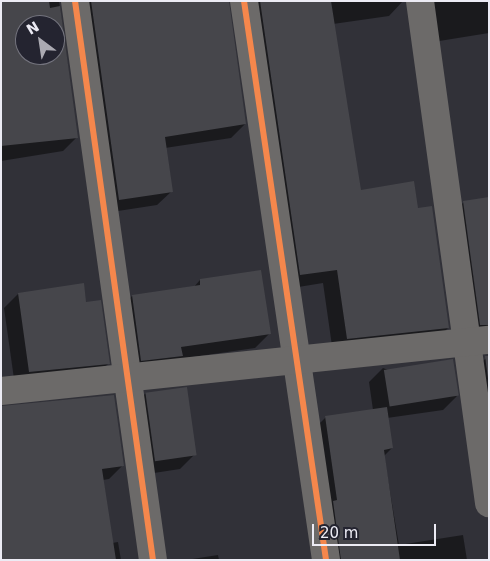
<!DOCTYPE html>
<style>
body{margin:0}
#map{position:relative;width:490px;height:561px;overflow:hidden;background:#313138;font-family:"DejaVu Sans",sans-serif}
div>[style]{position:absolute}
.shadow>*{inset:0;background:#0007}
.building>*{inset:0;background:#46464b;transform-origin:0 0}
.minor>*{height:28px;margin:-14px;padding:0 14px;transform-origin:14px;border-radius:14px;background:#6c6a69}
.cycleway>*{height:6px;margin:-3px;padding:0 3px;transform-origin:3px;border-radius:3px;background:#f5874c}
span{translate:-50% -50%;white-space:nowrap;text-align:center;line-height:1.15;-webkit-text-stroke:4px #242430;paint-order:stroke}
.frame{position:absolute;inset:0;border:2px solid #ecebf4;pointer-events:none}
.north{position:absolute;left:15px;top:15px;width:50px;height:50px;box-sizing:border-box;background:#242430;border:1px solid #74747e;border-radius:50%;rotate:329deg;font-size:14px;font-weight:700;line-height:20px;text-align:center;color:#ecebf4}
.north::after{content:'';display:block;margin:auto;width:18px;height:22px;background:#abaab2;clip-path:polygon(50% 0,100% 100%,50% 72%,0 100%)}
.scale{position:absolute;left:312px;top:524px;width:124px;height:22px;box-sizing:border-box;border:2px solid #ecebf4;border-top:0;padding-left:6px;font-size:15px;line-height:18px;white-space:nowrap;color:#ecebf4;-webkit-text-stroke:4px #242430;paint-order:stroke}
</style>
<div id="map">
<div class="shadow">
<i style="clip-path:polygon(evenodd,1px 1px,59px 1px,77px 137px,63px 151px,1px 161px,1px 1px,25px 25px,55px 25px,55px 55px,25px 55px,25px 25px)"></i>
<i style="clip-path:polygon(65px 1px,228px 1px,245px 124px,231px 138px,165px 148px,172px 191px,157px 205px,105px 213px)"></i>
<i style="clip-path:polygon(236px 1px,403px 1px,389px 16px,333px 24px,360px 191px,417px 209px,448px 328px,434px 342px,333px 353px,323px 283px,286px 289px)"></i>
<i style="clip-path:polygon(412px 1px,489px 1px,489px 33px,427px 43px)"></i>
<i style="clip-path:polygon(489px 198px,489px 347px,468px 338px,451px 215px,464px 202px)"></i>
<i style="clip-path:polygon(200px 280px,269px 334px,255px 348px,179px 359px,167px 370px,127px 374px,118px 311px,132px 296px,193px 288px)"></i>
<i style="clip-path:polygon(18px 294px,85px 303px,109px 363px,94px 378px,15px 386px,4px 308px)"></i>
<i style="clip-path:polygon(489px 356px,489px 449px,472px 370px)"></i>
<i style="clip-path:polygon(383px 368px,457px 396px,443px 410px,387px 418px,392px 448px,384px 456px,399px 545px,463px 535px,467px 560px,327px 560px,314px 429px,326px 417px,373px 410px,369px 382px)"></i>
<i style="clip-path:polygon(146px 393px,195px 454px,180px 469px,141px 475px,132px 407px)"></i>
<i style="clip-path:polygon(1px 408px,123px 465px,109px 479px,103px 480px,112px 543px,118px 542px,121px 560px,1px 560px)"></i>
<i style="clip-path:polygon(218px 555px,219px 560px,186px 560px)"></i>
</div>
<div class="building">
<i style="clip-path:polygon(evenodd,1px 1px,49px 1px,50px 8px,60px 6px,78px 138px,1px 146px,1px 1px,25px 25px,55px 25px,55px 55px,25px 55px,25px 25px)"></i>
<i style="clip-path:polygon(91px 1px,229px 1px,246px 124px,165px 137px,173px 192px,119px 200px)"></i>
<i style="clip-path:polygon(260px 1px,331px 1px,361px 190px,414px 181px,418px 208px,432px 206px,449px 328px,347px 339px,337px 270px,300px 275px)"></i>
<i style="clip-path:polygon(489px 197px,489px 325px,480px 325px,463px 201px)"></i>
<i style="clip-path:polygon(261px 270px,271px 334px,181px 347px,183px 356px,141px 361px,132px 295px,200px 285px,200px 279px)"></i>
<i style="clip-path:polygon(84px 283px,86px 302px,101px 300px,110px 364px,29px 372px,18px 293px)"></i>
<i style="clip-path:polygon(485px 356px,489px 356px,489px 386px)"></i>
<i style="left:453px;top:359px;width:37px;height:70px;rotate:81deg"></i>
<i style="left:187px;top:387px;width:69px;height:42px;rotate:82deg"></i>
<i style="clip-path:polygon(114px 395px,124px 466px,102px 469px,116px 560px,1px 560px,1px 406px)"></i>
<i style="clip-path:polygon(387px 407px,393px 448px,384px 450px,400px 560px,341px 560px,333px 501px,337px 500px,325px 416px)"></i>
</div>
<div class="minor">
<i style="left:75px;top:1px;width:564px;rotate:82.06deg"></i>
<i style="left:244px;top:1px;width:565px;rotate:81.65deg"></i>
<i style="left:420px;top:1px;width:507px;rotate:82.17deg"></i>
<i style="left:1px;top:391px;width:491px;rotate:-6deg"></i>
</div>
<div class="cycleway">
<i style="left:75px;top:1px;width:564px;rotate:82.06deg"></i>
<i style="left:244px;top:1px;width:565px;rotate:81.65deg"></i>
</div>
<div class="frame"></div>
<div class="north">N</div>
<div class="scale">20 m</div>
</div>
